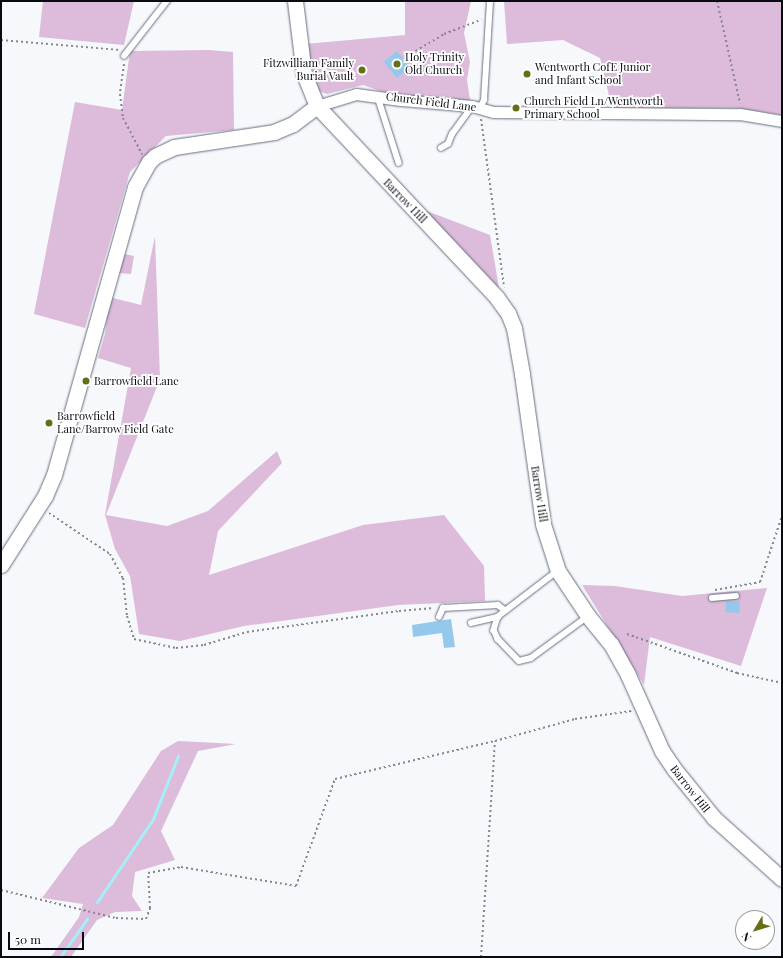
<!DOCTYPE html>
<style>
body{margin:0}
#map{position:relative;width:783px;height:958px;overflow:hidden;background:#f6f8fc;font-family:"Playfair Display",serif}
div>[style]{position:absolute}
.green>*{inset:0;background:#ddbbda}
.stream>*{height:3px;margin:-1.5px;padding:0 1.5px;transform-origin:1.5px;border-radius:1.5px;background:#a5eff9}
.building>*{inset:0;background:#95c9ec;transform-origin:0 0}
.path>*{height:2px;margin-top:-1px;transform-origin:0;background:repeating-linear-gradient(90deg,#85878c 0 2px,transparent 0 5px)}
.roads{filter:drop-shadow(0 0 1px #666e7f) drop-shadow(0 0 1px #666e7f)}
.lane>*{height:5.5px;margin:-2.75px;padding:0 2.75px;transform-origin:2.75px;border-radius:2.75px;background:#fff}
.street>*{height:11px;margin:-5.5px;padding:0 5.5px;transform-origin:5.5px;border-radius:5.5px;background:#fff}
.secondary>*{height:15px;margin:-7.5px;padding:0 7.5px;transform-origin:7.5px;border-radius:7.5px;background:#fff}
.dots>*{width:11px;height:11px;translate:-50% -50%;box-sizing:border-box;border:2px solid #fff;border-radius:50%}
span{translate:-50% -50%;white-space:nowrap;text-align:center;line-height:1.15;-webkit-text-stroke:3.5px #fff;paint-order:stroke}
.poi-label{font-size:11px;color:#090b12}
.left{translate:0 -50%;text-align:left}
.right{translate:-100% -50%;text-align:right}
.street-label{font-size:11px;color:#090b12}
.frame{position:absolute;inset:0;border:2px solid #090b12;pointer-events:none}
.north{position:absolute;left:735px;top:910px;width:40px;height:40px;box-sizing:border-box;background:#fff;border:1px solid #9d9da0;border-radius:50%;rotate:232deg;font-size:11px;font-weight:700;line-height:16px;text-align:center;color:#090b12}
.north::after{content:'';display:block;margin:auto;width:14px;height:18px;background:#666f16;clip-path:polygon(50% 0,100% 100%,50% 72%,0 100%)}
.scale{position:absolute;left:8px;top:932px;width:76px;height:18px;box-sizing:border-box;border:2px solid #090b12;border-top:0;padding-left:5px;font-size:12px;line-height:14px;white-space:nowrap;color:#090b12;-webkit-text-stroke:3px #fff;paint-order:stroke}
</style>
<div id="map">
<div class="green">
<i style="clip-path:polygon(43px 1px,134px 1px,124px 45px,39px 37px)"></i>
<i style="clip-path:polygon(405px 1px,471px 1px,464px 33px,470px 62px,467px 80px,470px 100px,400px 98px,363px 85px,327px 94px,319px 91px,305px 44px,405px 35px)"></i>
<i style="clip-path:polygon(504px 1px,782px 1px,782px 115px,735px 108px,612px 108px,600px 58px,563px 40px,507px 44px)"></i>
<i style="clip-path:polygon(209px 50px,233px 52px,234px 130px,166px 136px,130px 172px,85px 328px,34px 314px,75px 102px,122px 110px,130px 51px)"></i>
<i style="clip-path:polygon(419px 208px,490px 235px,499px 288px)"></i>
<i style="clip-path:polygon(155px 236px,160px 379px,106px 515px,167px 526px,208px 511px,277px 451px,282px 463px,218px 531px,209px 575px,363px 525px,444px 515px,484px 566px,485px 601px,398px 605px,244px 626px,180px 641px,139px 634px,130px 576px,115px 549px,105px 515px,131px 368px,98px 358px,105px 334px,109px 297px,141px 305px)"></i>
<i style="clip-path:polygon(124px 254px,134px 256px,131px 274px,119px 273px)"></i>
<i style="clip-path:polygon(582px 585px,615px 586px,682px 596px,767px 588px,741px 666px,650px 637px,644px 685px)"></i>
<i style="clip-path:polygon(178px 741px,236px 744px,198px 751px,161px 831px,175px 860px,135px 872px,132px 896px,142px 911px,115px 912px,97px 920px,71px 957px,51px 957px,79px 917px,83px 904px,42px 898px,79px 848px,113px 825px,161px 751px)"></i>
</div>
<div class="stream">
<i style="left:97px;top:902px;width:100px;rotate:-56deg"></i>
<i style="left:153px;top:819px;width:68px;rotate:-68.4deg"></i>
<i style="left:60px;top:957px;width:47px;rotate:-54.6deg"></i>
</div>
<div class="building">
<i style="left:397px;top:51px;width:21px;height:17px;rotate:51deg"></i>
<i style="left:726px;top:601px;width:14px;height:11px;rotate:4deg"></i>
<i style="clip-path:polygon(451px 619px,455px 647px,444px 648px,442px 633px,413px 637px,412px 625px)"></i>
</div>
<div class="path">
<i style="left:717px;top:1px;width:105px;rotate:77.3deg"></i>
<i style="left:1px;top:40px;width:118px;rotate:4.8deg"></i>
<i style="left:407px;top:56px;width:43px;rotate:-30.7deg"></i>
<i style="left:444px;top:34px;width:40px;rotate:-21deg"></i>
<i style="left:124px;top:64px;width:30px;rotate:98deg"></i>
<i style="left:120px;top:94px;width:24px;rotate:83deg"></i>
<i style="left:123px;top:118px;width:41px;rotate:62.2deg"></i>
<i style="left:481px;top:119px;width:170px;rotate:82.2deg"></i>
<i style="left:49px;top:513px;width:73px;rotate:33.9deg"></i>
<i style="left:110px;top:554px;width:27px;rotate:62deg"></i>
<i style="left:123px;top:578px;width:38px;rotate:84deg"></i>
<i style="left:127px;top:616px;width:24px;rotate:73deg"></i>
<i style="left:134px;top:639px;width:43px;rotate:12.1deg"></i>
<i style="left:176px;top:648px;width:28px;rotate:-6deg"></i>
<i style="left:204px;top:645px;width:45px;rotate:-16.8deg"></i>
<i style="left:247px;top:632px;width:153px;rotate:-7.9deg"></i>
<i style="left:399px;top:611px;width:35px;rotate:-5deg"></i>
<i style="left:715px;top:590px;width:46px;rotate:-10.1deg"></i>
<i style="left:760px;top:582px;width:70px;rotate:-71.6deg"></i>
<i style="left:627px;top:634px;width:117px;rotate:19.5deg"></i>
<i style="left:737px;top:673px;width:46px;rotate:12.5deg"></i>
<i style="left:1px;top:890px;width:118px;rotate:13.7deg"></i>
<i style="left:116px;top:918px;width:30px;rotate:2deg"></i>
<i style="left:146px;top:919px;width:12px;rotate:-70deg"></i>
<i style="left:150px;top:908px;width:35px;rotate:-93deg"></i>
<i style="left:148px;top:873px;width:34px;rotate:-10deg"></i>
<i style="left:181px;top:867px;width:117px;rotate:9.4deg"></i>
<i style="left:296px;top:886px;width:114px;rotate:-70deg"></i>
<i style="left:335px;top:779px;width:164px;rotate:-13.4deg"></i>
<i style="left:495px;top:741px;width:83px;rotate:-15.4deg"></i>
<i style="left:575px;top:719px;width:57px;rotate:-8.1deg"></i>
<i style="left:481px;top:957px;width:216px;rotate:-86.3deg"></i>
</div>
<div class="roads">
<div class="lane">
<i style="left:124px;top:56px;width:70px;rotate:-52deg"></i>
<i style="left:378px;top:97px;width:69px;rotate:72.3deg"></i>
<i style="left:480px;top:108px;width:9px;rotate:-63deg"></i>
<i style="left:484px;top:100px;width:99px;rotate:-86.5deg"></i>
<i style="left:441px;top:148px;width:8px;rotate:-30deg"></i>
<i style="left:448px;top:144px;width:11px;rotate:-68deg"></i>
<i style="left:452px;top:134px;width:34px;rotate:-54deg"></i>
<i style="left:558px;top:571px;width:76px;rotate:142.5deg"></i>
<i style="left:498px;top:617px;width:14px;rotate:107deg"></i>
<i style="left:494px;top:630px;width:10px;rotate:66deg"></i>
<i style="left:498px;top:639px;width:30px;rotate:46deg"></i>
<i style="left:519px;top:661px;width:12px;rotate:-14deg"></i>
<i style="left:531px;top:658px;width:69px;rotate:-36.2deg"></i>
<i style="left:712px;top:598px;width:24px;rotate:-5deg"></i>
<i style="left:439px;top:617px;width:10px;rotate:-66deg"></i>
<i style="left:443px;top:608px;width:55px;rotate:-3.1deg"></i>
<i style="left:498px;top:605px;width:9px;rotate:36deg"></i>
<i style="left:471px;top:623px;width:28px;rotate:-13deg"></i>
</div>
<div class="street">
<i style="left:317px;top:106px;width:41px;rotate:-17.1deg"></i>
<i style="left:356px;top:94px;width:45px;rotate:7.6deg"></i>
<i style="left:401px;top:100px;width:71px;rotate:4.8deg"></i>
<i style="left:472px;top:106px;width:22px;rotate:16deg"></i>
<i style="left:493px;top:112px;width:247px;rotate:0.5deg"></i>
<i style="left:740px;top:114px;width:43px;rotate:9.5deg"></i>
</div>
<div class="secondary">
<i style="left:295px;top:1px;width:74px;rotate:83deg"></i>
<i style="left:304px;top:74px;width:35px;rotate:68deg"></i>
<i style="left:317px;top:106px;width:263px;rotate:46.8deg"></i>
<i style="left:497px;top:298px;width:19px;rotate:54deg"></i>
<i style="left:508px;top:313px;width:16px;rotate:68deg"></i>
<i style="left:514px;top:328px;width:47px;rotate:80.1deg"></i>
<i style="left:522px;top:374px;width:151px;rotate:82deg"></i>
<i style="left:543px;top:524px;width:49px;rotate:72.3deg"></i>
<i style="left:558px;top:571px;width:54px;rotate:56.3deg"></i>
<i style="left:588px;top:616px;width:36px;rotate:51deg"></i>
<i style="left:611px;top:644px;width:35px;rotate:61deg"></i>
<i style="left:628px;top:675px;width:83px;rotate:65.9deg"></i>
<i style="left:662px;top:751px;width:23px;rotate:56deg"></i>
<i style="left:675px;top:770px;width:62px;rotate:50.9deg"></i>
<i style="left:714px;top:818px;width:91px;rotate:41.9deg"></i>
<i style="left:1px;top:565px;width:82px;rotate:-57.5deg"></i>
<i style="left:45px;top:496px;width:23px;rotate:-67deg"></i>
<i style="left:54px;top:475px;width:299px;rotate:-74.3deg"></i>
<i style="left:135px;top:187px;width:29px;rotate:-61deg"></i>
<i style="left:149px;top:162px;width:8px;rotate:-45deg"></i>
<i style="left:155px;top:156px;width:21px;rotate:-25deg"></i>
<i style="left:174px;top:147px;width:101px;rotate:-8.5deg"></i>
<i style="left:274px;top:132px;width:21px;rotate:-23deg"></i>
<i style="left:293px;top:124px;width:30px;rotate:-37deg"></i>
</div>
</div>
<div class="dots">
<i style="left:397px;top:64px;background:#666f16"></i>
<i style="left:362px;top:70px;background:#666f16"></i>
<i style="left:527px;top:74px;background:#666f16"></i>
<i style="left:516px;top:108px;background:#666f16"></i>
<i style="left:86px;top:381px;background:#666f16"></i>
<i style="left:49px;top:423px;background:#666f16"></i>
</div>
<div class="poi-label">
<span class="left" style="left:405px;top:64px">Holy Trinity<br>Old Church</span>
<span class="right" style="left:354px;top:70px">Fitzwilliam Family<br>Burial Vault</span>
<span class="left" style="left:535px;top:74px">Wentworth CofE Junior<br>and Infant School</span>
<span class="left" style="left:524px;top:108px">Church Field Ln/Wentworth<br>Primary School</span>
<span class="left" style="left:94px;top:381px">Barrowfield Lane</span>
<span class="left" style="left:57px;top:423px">Barrowfield<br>Lane/Barrow Field Gate</span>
</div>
<div class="street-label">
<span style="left:431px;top:102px;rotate:7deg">Church Field Lane</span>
<span style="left:405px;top:201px;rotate:46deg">Barrow Hill</span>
<span style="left:539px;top:494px;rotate:81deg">Barrow Hill</span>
<span style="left:690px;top:789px;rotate:52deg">Barrow Hill</span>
</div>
<div class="frame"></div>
<div class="north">N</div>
<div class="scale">50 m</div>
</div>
